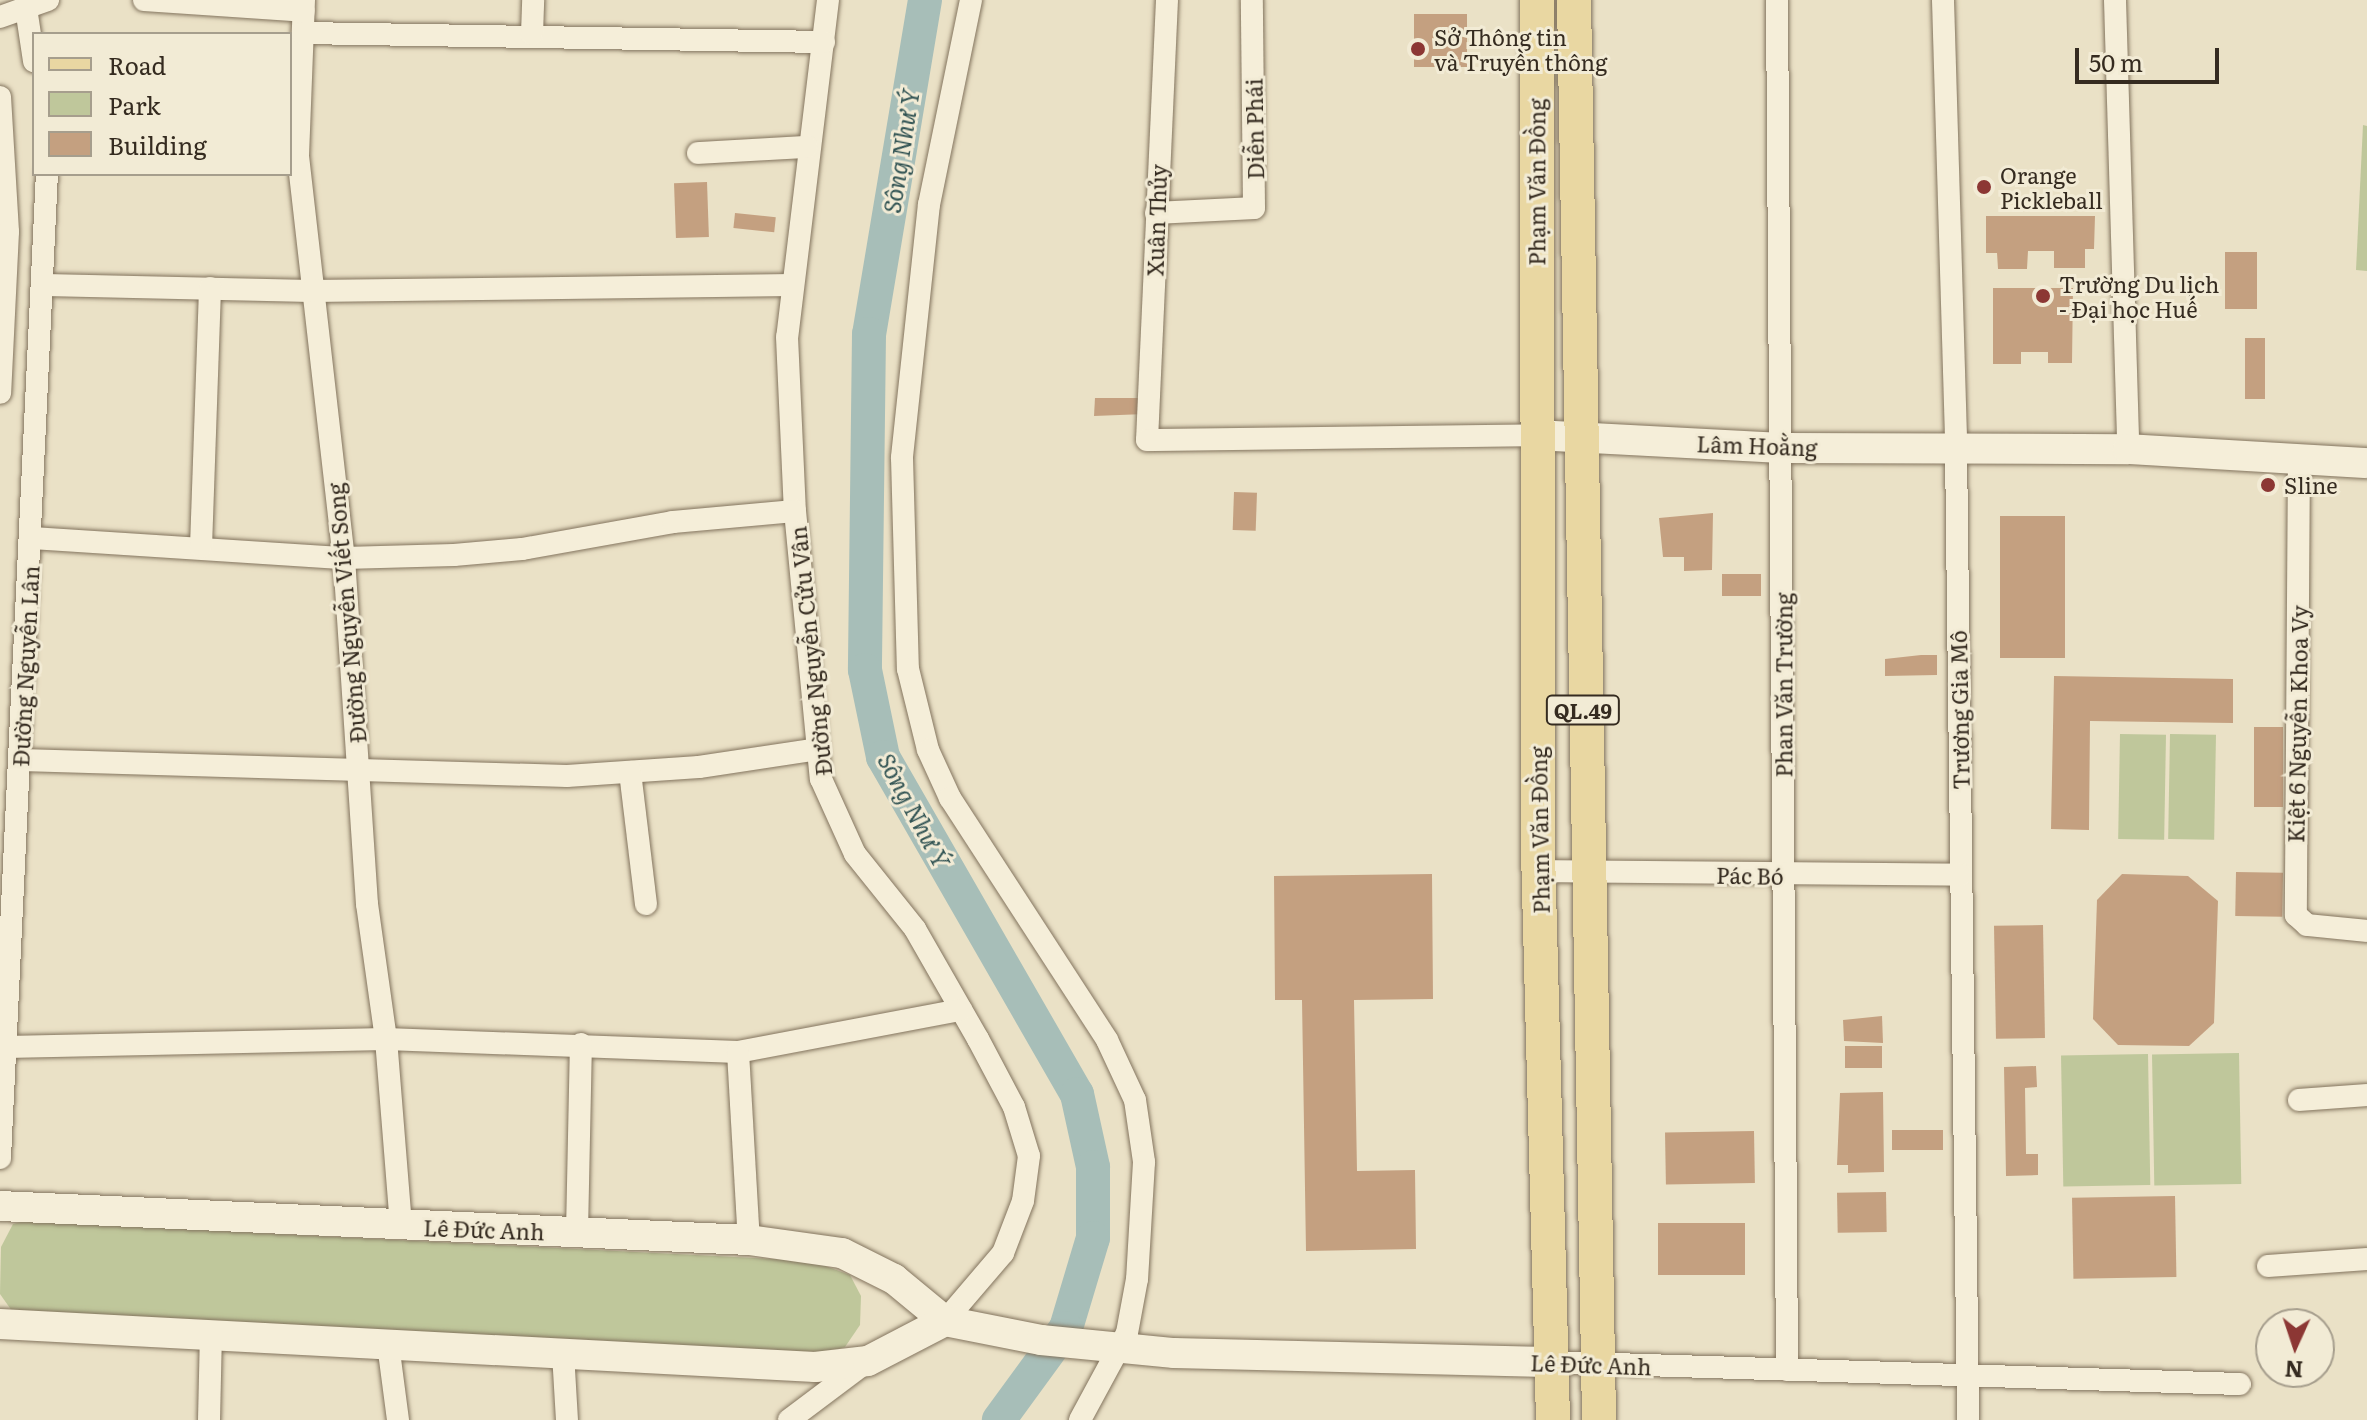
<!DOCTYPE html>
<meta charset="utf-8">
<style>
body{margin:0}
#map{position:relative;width:2367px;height:1420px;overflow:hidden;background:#eae1c6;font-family:Literata,serif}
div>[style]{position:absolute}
.green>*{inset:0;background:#bfc79b;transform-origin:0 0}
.river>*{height:34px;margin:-17px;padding:0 17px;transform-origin:17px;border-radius:17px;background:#a7beb8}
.building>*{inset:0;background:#c4a080;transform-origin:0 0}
.roads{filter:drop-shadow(0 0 2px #83745e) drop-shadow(0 0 2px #83745e)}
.street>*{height:22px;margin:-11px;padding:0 11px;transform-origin:11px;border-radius:11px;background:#f5eed9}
.secondary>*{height:30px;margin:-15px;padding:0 15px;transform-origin:15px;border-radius:15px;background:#f5eed9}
.primary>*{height:34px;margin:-17px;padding:0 17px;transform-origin:17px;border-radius:17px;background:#e9d7a2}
.dots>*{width:22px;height:22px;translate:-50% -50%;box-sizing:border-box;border:4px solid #f2ebd5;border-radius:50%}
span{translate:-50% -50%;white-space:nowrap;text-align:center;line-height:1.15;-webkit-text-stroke:6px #f2ebd5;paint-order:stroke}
.shield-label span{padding:2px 6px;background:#f2ebd5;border:2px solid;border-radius:6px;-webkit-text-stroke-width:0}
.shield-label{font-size:20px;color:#352b20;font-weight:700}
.poi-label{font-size:22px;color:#352b20}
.left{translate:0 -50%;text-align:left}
.street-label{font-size:22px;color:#352b20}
.water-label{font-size:24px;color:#315353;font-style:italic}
.legend{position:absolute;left:32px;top:32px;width:260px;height:144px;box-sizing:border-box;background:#f2ebd5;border:2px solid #a69e8d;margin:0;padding:10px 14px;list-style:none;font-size:24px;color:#352b20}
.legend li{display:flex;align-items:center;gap:16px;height:40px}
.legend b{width:40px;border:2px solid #a69e8d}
.north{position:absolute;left:2255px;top:1308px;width:80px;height:80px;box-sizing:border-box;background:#f2ebd5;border:2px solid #a69e8d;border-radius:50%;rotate:183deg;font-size:22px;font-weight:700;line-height:32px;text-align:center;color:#352b20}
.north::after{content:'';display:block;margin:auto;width:28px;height:36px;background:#8c3734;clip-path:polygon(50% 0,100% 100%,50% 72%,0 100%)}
.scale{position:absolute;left:2075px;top:48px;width:144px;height:36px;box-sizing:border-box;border:4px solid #352b20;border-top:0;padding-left:10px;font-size:24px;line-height:28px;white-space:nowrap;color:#352b20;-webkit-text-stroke:6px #f2ebd5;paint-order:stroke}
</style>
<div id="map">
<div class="green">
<i style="clip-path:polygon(2363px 125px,2367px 126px,2367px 271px,2356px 270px)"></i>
<i style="left:2120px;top:734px;width:46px;height:105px;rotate:1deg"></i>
<i style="left:2170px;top:734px;width:46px;height:105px;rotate:1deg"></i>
<i style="left:2239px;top:1053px;width:131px;height:87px;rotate:89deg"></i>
<i style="left:2148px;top:1054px;width:131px;height:87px;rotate:89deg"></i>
<i style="clip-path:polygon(25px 1221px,812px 1261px,850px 1275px,861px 1296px,860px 1325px,845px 1347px,817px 1355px,12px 1311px,0 1294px,1px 1247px,13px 1224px)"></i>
</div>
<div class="river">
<i style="left:925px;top:0;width:339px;rotate:99.5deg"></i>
<i style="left:869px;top:334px;width:336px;rotate:90.7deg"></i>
<i style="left:865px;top:670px;width:89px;rotate:78.3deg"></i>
<i style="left:883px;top:757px;width:389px;rotate:60.1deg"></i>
<i style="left:1077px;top:1094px;width:75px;rotate:77.6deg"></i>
<i style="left:1093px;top:1167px;width:71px;rotate:90deg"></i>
<i style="left:1093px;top:1238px;width:94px;rotate:106.7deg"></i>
<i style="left:1066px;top:1328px;width:114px;rotate:126.1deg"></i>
</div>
<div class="building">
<i style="left:1414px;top:14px;width:53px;height:53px"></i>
<i style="left:707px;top:182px;width:55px;height:33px;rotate:88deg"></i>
<i style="left:735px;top:213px;width:41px;height:15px;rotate:6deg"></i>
<i style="clip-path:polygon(1986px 216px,2095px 216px,2094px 249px,2085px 249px,2085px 268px,2054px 268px,2054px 251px,2028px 251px,2027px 269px,1998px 269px,1997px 253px,1986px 253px)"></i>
<i style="left:2257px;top:252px;width:57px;height:32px;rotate:90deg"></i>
<i style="clip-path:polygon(1993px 288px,2073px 288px,2072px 363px,2048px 363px,2048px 352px,2021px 352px,2021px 364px,1993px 364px)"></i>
<i style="left:2245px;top:338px;width:20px;height:61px"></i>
<i style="clip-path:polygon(1095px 398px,1146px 398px,1145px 414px,1094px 416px)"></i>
<i style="left:1234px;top:492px;width:23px;height:38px;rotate:2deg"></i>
<i style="clip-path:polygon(1713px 513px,1712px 570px,1684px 571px,1684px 557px,1663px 557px,1659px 518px)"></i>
<i style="left:2000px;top:516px;width:65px;height:142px"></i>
<i style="left:1722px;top:574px;width:39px;height:22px"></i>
<i style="clip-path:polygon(1921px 655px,1937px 655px,1937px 675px,1885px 676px,1885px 659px)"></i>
<i style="clip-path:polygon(2054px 676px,2233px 679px,2233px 723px,2090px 721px,2089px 830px,2051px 829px)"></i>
<i style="left:2254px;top:727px;width:29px;height:80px"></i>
<i style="left:2236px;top:872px;width:47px;height:44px;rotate:1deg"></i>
<i style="clip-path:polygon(1432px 874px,1433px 999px,1354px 1000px,1357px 1171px,1415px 1170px,1416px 1249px,1306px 1251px,1302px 1000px,1275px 1000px,1274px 876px)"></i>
<i style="clip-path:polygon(2122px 874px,2188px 876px,2218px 901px,2214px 1023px,2189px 1046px,2118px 1045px,2093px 1019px,2097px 900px)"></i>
<i style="left:2043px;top:925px;width:113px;height:49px;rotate:89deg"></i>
<i style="clip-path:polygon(1882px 1016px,1883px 1043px,1844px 1041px,1843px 1020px)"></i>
<i style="left:1882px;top:1046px;width:22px;height:37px;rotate:90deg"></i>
<i style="clip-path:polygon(2036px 1066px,2037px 1087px,2025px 1088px,2026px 1154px,2038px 1154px,2038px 1175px,2006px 1176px,2004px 1067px)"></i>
<i style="clip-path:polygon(1883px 1092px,1884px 1172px,1848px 1173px,1848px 1165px,1837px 1165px,1840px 1093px)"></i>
<i style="left:1943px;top:1130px;width:20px;height:51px;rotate:90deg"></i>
<i style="left:1754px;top:1131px;width:52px;height:89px;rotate:89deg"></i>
<i style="left:1886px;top:1192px;width:40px;height:49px;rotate:89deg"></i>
<i style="left:2175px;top:1196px;width:81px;height:103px;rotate:89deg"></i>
<i style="left:1658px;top:1223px;width:87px;height:52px"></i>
</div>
<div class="roads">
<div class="street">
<i style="left:144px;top:0;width:160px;rotate:3.9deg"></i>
<i style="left:304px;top:0;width:156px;rotate:92.2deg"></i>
<i style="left:298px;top:156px;width:405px;rotate:83.5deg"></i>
<i style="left:344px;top:558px;width:347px;rotate:86.2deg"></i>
<i style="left:367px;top:904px;width:136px;rotate:82deg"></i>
<i style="left:386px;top:1039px;width:188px;rotate:85.4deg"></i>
<i style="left:828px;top:0;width:339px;rotate:96.9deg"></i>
<i style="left:787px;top:337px;width:174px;rotate:87.4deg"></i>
<i style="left:795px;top:511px;width:269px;rotate:84.5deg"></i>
<i style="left:821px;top:779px;width:82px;rotate:65.6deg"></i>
<i style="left:855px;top:854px;width:96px;rotate:51.3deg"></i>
<i style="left:915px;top:929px;width:127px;rotate:60.2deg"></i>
<i style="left:978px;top:1039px;width:77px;rotate:62.1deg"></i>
<i style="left:1014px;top:1107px;width:51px;rotate:73deg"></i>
<i style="left:1029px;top:1156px;width:45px;rotate:97.6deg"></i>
<i style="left:1023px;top:1201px;width:56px;rotate:111deg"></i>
<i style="left:1003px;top:1253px;width:89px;rotate:130.5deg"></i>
<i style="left:971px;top:0;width:208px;rotate:101.6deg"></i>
<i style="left:929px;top:204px;width:255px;rotate:96.1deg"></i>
<i style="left:902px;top:458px;width:211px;rotate:88.4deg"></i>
<i style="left:908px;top:669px;width:83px;rotate:76.1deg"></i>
<i style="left:928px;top:750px;width:53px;rotate:65.4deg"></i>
<i style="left:950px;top:798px;width:288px;rotate:57deg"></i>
<i style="left:1107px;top:1040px;width:66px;rotate:65deg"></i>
<i style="left:1135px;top:1100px;width:63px;rotate:81.7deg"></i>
<i style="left:1144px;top:1162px;width:117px;rotate:93.4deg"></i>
<i style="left:1137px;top:1279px;width:55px;rotate:100.5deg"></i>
<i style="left:1127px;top:1333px;width:99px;rotate:118.4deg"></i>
<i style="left:1167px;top:0;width:440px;rotate:92.6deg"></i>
<i style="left:1147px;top:440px;width:388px;rotate:-0.7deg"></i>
<i style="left:1777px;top:0;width:1370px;rotate:89.58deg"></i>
<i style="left:1943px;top:0;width:448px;rotate:88.3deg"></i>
<i style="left:1956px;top:448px;width:972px;rotate:89.29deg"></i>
<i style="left:2115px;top:0;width:449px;rotate:88.3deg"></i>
<i style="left:26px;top:8px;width:54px;rotate:81.4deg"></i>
<i style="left:0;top:17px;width:51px;rotate:-19.5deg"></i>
<i style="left:303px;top:33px;width:521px;rotate:0.99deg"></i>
<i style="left:532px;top:34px;width:34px;rotate:-88deg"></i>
<i style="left:0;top:97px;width:135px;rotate:86.6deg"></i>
<i style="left:8px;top:232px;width:161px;rotate:92.8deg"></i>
<i style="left:698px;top:153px;width:109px;rotate:-3.2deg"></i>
<i style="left:1156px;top:213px;width:98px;rotate:-2.9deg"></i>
<i style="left:1254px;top:208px;width:208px;rotate:-90.6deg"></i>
<i style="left:45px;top:285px;width:266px;rotate:1.3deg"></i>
<i style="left:311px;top:291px;width:482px;rotate:-0.7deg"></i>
<i style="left:2299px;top:456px;width:459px;rotate:90.4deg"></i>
<i style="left:2296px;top:915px;width:15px;rotate:42deg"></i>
<i style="left:2307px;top:925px;width:60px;rotate:5.7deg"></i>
<i style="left:32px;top:538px;width:313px;rotate:3.7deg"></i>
<i style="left:344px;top:558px;width:110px;rotate:-1.6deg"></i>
<i style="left:454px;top:555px;width:68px;rotate:-5deg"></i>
<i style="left:522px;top:549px;width:153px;rotate:-10.1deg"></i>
<i style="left:673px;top:522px;width:122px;rotate:-5.2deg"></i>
<i style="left:201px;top:547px;width:259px;rotate:-88deg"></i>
<i style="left:21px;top:760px;width:546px;rotate:1.68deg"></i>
<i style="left:567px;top:776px;width:132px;rotate:-3.9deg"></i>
<i style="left:699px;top:767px;width:120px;rotate:-8.6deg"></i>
<i style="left:630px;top:772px;width:133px;rotate:83.1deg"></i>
<i style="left:1540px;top:871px;width:421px;rotate:0.5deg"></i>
<i style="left:6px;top:1047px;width:380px;rotate:-1.2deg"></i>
<i style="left:386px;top:1039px;width:352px;rotate:2.1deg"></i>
<i style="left:738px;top:1052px;width:227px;rotate:-10.7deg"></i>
<i style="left:738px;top:1052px;width:188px;rotate:86.7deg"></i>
<i style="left:2299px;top:1100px;width:68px;rotate:-4.2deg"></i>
<i style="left:0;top:1158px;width:985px;rotate:-87.27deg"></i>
<i style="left:577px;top:1232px;width:188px;rotate:-88.8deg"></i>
<i style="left:2268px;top:1266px;width:99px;rotate:-4deg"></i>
<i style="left:388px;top:1344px;width:77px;rotate:82.5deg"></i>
<i style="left:563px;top:1353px;width:67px;rotate:86.6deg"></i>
<i style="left:1551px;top:1362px;width:689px;rotate:1.83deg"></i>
<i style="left:209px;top:1420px;width:86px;rotate:-88.7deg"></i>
<i style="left:789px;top:1420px;width:95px;rotate:-36.9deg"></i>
</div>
<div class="secondary">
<i style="left:1535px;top:435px;width:247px;rotate:3deg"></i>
<i style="left:1782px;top:448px;width:346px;rotate:0.2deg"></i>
<i style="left:2128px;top:449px;width:239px;rotate:3.4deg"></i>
<i style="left:0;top:1206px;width:750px;rotate:2.6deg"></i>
<i style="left:749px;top:1240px;width:94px;rotate:8deg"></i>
<i style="left:842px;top:1253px;width:58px;rotate:26.6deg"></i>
<i style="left:894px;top:1279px;width:66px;rotate:39.5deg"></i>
<i style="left:945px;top:1321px;width:98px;rotate:11.2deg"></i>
<i style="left:1041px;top:1340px;width:134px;rotate:5.6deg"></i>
<i style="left:1174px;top:1353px;width:377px;rotate:1.4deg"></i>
<i style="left:0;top:1324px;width:816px;rotate:3.02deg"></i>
<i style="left:815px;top:1367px;width:53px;rotate:-6.5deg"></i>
<i style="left:868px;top:1361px;width:87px;rotate:-27.5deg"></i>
</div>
<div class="primary">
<i style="left:1537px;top:0;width:851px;rotate:89.93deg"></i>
<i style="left:1538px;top:851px;width:569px;rotate:88.49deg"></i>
<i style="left:1574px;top:0;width:1420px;rotate:88.99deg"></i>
</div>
</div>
<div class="dots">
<i style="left:1418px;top:49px;background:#8c3734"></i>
<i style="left:1984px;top:187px;background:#8c3734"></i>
<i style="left:2043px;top:296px;background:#8c3734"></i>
<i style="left:2268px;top:485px;background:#8c3734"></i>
</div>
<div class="shield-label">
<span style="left:1583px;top:710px">QL.49</span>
</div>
<div class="poi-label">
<span class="left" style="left:1434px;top:49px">Sở Thông tin<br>và Truyền thông</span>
<span class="left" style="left:2000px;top:187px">Orange<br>Pickleball</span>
<span class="left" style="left:2059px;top:296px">Trường Du lịch<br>- Đại học Huế</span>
<span class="left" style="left:2284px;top:485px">Sline</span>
</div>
<div class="street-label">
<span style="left:1254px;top:129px;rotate:-91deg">Diễn Phái</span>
<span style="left:1536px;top:182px;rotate:-90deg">Phạm Văn Đồng</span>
<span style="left:1156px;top:220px;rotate:-88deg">Xuân Thủy</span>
<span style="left:1757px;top:445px;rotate:2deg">Lâm Hoằng</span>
<span style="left:346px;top:613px;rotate:-95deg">Đường Nguyễn Viết Song</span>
<span style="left:810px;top:651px;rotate:-96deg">Đường Nguyễn Cửu Vân</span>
<span style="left:25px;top:666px;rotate:-87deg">Đường Nguyễn Lân</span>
<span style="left:1783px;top:685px;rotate:-90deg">Phan Văn Trường</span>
<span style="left:1959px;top:710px;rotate:-91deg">Trương Gia Mô</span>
<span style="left:2297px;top:724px;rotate:-89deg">Kiệt 6 Nguyễn Khoa Vy</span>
<span style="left:1539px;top:830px;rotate:-91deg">Phạm Văn Đồng</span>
<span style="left:1750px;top:875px;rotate:1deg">Pác Bó</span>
<span style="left:484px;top:1229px;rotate:2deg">Lê Đức Anh</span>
<span style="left:1591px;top:1364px;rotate:2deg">Lê Đức Anh</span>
</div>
<div class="water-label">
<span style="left:900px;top:151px;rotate:-81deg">Sông Như Ý</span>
<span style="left:915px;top:810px;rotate:62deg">Sông Như Ý</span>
</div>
<ul class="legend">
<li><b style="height:10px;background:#e9d7a2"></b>Road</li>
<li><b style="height:22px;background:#bfc79b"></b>Park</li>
<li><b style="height:22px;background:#c4a080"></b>Building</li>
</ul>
<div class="north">N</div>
<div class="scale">50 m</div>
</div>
